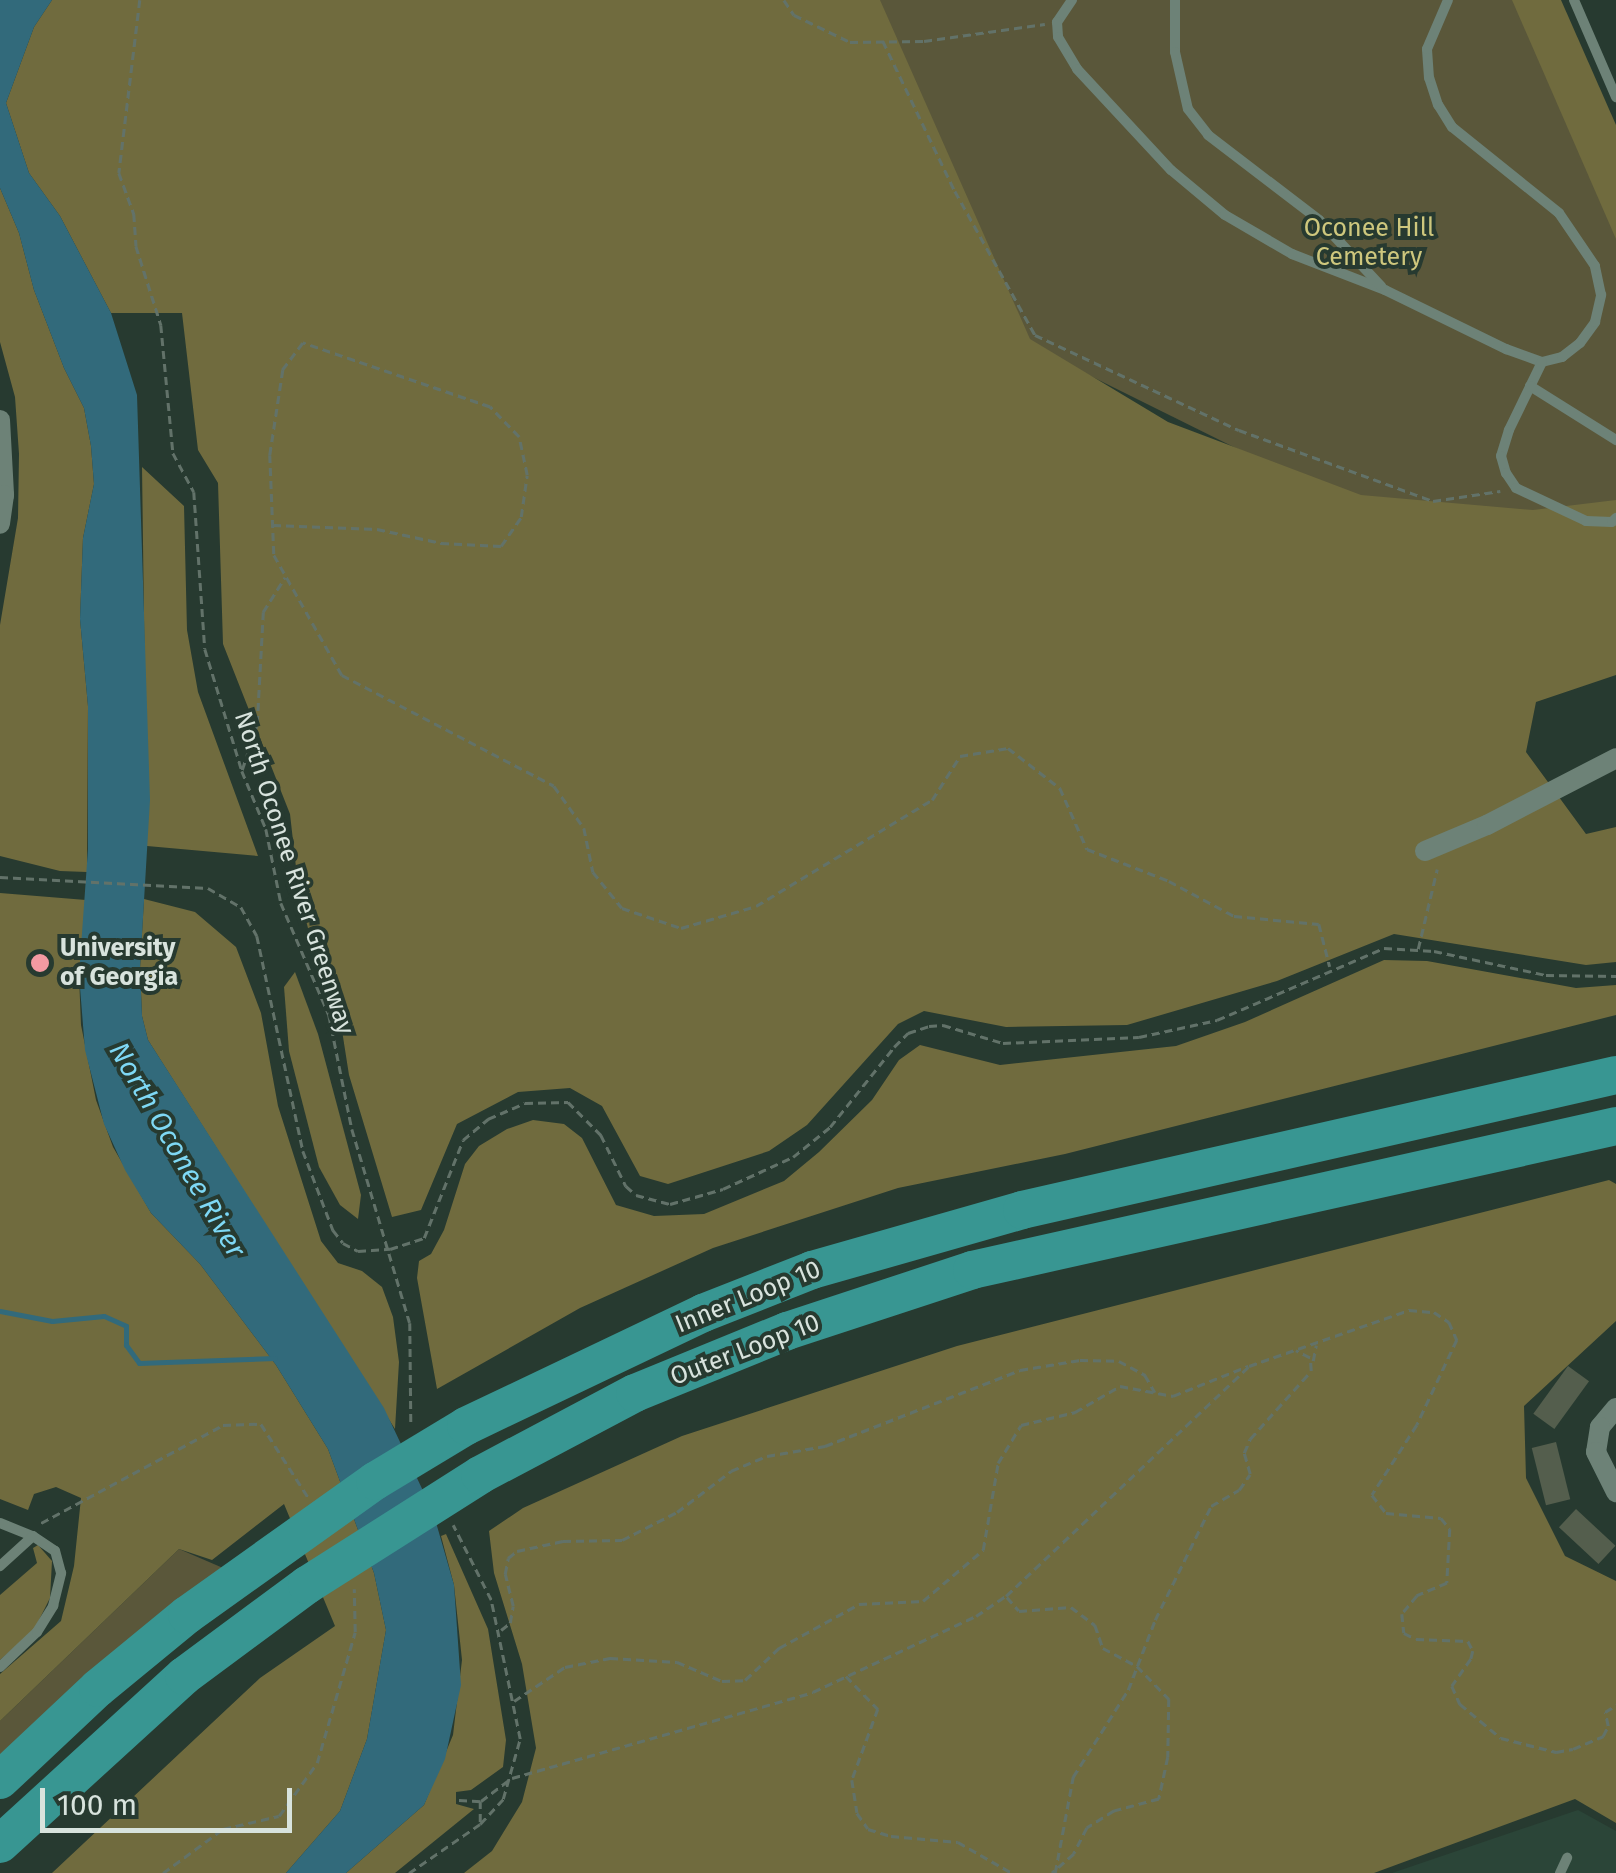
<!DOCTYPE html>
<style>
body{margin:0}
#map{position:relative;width:1616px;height:1873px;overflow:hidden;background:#273a30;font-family:"Fira Sans",sans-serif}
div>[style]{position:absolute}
.built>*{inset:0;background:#2b4538}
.green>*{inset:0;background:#5a573a}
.forest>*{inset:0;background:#706b3e}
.water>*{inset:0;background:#326a7b}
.stream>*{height:5px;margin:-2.5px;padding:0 2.5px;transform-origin:2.5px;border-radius:2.5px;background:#326a7b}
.building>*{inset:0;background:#545e4d;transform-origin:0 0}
.path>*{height:2.5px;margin-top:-1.25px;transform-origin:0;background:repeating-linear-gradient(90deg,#627269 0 8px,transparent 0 13px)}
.lane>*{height:10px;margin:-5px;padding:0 5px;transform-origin:5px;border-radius:5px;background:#6d8277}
.street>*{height:20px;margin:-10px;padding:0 10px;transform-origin:10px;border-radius:10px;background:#6d8277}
.highway>*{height:38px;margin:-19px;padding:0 19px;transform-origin:19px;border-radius:19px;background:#389692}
.dots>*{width:28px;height:28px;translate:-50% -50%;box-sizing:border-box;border:5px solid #273a30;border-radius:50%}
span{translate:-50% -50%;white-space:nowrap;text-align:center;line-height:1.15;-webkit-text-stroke:8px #273a30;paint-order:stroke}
.park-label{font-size:25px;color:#cec77d}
.street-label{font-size:25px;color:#d8e3dd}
.poi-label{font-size:25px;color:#d8e3dd;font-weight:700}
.left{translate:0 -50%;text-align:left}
.water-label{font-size:28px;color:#7ed8f5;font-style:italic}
.scale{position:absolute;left:40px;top:1788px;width:252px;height:45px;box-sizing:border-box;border:5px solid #d8e3dd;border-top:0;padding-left:12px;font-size:30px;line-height:35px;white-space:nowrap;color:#d8e3dd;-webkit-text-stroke:8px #273a30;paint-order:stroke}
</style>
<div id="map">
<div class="built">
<i style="clip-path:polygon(1578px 1810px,1616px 1831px,1616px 1873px,1392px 1873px)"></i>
</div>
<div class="green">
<i style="clip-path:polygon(821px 0,1527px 0,1616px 198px,1616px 626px,1522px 590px,1012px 337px)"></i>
<i style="clip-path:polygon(179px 1549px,223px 1568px,0 1761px,0 1721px)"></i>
</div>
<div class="forest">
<i style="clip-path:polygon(52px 0,880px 0,1030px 339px,1168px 422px,1361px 495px,1533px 510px,1616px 500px,1616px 675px,1536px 702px,1526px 752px,1586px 834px,1616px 827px,1616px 962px,1586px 965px,1394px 934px,1277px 981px,1127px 1025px,1006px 1027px,924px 1011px,898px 1024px,807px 1125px,769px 1151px,668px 1184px,640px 1176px,602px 1106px,570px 1088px,518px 1092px,457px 1124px,421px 1210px,392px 1217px,349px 1075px,338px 1005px,314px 951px,299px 894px,290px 814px,223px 644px,218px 483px,198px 450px,182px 313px,111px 313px,60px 216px,29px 173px,6px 103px,34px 27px)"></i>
<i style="clip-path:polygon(1512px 0,1561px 0,1616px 125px,1616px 239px)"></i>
<i style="clip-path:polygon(0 188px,19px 233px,34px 290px,64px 368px,84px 408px,91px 446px,94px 484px,83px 538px,80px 619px,88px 706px,87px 872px,60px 871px,0 856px,0 625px,18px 518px,19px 454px,15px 397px,0 342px)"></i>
<i style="clip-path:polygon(142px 467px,184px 506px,187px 630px,198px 692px,258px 856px,147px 846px)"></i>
<i style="clip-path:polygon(0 893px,86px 900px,79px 975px,81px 1025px,96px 1100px,113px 1147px,151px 1213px,200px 1264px,276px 1365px,328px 1449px,374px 1573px,386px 1630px,367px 1739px,340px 1811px,286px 1873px,52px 1873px,260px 1678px,335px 1626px,284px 1504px,212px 1560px,179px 1549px,0 1721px,0 1674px,61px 1621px,74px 1566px,81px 1498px,56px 1487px,34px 1494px,28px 1510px,0 1499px)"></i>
<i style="clip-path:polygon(144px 899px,195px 912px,236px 947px,261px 1013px,278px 1106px,321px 1241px,338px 1263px,362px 1271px,382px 1287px,393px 1317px,399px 1362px,395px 1429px,148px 1040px,142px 1016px,140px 968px)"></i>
<i style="clip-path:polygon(1384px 960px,1427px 961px,1576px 988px,1616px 985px,1616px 1015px,1065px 1154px,898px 1188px,713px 1248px,580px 1308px,437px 1389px,417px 1278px,419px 1261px,431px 1254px,444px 1230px,465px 1164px,479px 1146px,507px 1129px,533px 1120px,564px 1124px,582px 1138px,616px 1205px,654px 1216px,704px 1214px,784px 1181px,819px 1152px,872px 1100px,899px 1060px,920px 1045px,1000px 1065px,1176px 1046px,1245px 1022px)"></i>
<i style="clip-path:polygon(295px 972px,318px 1034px,361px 1195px,358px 1219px,340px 1205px,319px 1167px,289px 1051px,284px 987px)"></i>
<i style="clip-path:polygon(1609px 1180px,1616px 1184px,1616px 1321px,1524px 1406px,1526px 1478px,1565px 1556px,1616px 1581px,1616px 1823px,1575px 1799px,1374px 1873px,464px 1873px,492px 1851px,522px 1802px,536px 1748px,522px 1664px,494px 1573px,489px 1531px,523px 1508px,682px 1436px,957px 1346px)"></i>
<i style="clip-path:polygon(446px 1534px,488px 1629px,506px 1740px,503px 1767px,471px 1790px,456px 1792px,456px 1804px,474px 1809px,395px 1873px,346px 1873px,424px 1805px,453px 1735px,462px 1660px,454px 1585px,441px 1536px)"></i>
<i style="clip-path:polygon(38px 1545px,52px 1561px,50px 1598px,34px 1630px,0 1660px,0 1595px,37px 1563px,33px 1548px)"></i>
</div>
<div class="water">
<i style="clip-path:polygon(0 0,52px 0,34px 27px,6px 103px,29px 173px,60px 216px,111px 313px,137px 395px,150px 800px,140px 968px,142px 1016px,148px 1040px,384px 1408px,433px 1512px,454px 1585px,461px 1685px,445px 1759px,424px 1805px,346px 1873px,286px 1873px,340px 1811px,367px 1739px,386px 1630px,374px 1573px,328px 1449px,276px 1365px,200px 1264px,151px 1213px,125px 1170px,104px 1124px,85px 1050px,79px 975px,88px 849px,88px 706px,80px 619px,83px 538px,94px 484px,91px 446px,84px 408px,64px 368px,34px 290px,19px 233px,0 188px)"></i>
</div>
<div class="stream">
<i style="left:0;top:1311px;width:53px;rotate:10.9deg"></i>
<i style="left:52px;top:1321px;width:52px;rotate:-5.5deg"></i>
<i style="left:104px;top:1316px;width:24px;rotate:24deg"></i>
<i style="left:126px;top:1326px;width:19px;rotate:90deg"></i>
<i style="left:126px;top:1345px;width:22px;rotate:54deg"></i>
<i style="left:139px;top:1363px;width:136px;rotate:-2.1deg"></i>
</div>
<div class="building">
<i style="left:1568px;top:1366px;width:26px;height:59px;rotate:36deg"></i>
<i style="left:1556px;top:1442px;width:59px;height:25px;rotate:76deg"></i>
<i style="left:1576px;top:1509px;width:54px;height:25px;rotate:43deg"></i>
</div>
<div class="path">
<i style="left:140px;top:0;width:174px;rotate:96.9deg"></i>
<i style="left:119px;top:173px;width:44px;rotate:69.9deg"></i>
<i style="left:134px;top:214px;width:32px;rotate:86deg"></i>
<i style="left:136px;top:246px;width:83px;rotate:72.4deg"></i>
<i style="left:161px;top:325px;width:129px;rotate:84.6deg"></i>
<i style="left:173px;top:453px;width:44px;rotate:61.7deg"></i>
<i style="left:194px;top:492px;width:157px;rotate:86deg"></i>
<i style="left:205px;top:649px;width:127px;rotate:73.1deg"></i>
<i style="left:242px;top:771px;width:63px;rotate:67.5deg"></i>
<i style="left:266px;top:829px;width:76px;rotate:78.5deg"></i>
<i style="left:281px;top:903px;width:122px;rotate:66.8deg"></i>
<i style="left:329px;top:1015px;width:116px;rotate:78.6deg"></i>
<i style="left:352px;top:1129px;width:202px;rotate:73.4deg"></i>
<i style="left:410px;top:1323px;width:103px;rotate:89.4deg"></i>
<i style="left:784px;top:0;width:18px;rotate:56deg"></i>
<i style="left:794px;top:15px;width:62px;rotate:25.7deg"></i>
<i style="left:850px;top:42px;width:74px;rotate:-0.8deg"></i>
<i style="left:924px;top:41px;width:122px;rotate:-8deg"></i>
<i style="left:883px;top:41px;width:166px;rotate:64.4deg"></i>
<i style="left:955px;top:191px;width:165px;rotate:60.9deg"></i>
<i style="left:1035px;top:335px;width:225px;rotate:25deg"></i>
<i style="left:1239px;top:430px;width:207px;rotate:20.1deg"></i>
<i style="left:1433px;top:501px;width:68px;rotate:-8.5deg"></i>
<i style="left:273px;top:525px;width:104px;rotate:2.2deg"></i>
<i style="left:377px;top:529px;width:66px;rotate:12.3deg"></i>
<i style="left:441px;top:543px;width:60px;rotate:2.9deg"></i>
<i style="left:501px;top:546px;width:35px;rotate:-55deg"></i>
<i style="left:521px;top:517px;width:42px;rotate:-81.9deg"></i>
<i style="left:527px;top:475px;width:39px;rotate:-102deg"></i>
<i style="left:519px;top:437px;width:42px;rotate:-134deg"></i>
<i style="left:490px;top:407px;width:198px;rotate:-161.1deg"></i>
<i style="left:303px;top:343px;width:34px;rotate:127deg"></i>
<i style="left:283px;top:370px;width:86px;rotate:98.7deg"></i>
<i style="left:270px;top:455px;width:100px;rotate:87.7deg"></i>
<i style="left:274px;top:555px;width:138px;rotate:60.5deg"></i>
<i style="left:342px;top:675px;width:239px;rotate:27.6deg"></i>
<i style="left:554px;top:786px;width:52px;rotate:54.5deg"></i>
<i style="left:584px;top:828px;width:45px;rotate:78.4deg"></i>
<i style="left:593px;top:872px;width:46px;rotate:51.1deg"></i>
<i style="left:622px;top:908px;width:62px;rotate:18.7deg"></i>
<i style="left:681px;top:928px;width:78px;rotate:-16.3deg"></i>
<i style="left:756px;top:906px;width:205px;rotate:-31.1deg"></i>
<i style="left:932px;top:800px;width:52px;rotate:-57.5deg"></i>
<i style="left:960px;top:756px;width:49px;rotate:-9.5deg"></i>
<i style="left:1008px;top:748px;width:66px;rotate:37.6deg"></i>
<i style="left:1060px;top:788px;width:67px;rotate:66.1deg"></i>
<i style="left:1087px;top:849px;width:88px;rotate:21.3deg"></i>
<i style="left:1169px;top:881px;width:74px;rotate:28.3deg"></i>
<i style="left:1234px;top:916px;width:85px;rotate:5.4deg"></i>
<i style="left:1319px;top:924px;width:44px;rotate:75.7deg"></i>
<i style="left:242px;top:770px;width:48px;rotate:-71.9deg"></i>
<i style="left:257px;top:724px;width:112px;rotate:-86.9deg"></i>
<i style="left:263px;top:612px;width:41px;rotate:-57.8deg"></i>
<i style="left:0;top:877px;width:208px;rotate:3deg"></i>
<i style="left:208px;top:888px;width:38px;rotate:30deg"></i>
<i style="left:241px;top:907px;width:33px;rotate:61deg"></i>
<i style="left:257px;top:936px;width:220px;rotate:77.9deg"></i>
<i style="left:303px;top:1151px;width:85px;rotate:69.2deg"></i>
<i style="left:333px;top:1230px;width:16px;rotate:52deg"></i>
<i style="left:343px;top:1243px;width:17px;rotate:28deg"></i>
<i style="left:358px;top:1251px;width:32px;rotate:-4deg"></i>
<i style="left:390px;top:1249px;width:36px;rotate:-18deg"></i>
<i style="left:424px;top:1238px;width:105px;rotate:-68.3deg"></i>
<i style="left:463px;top:1140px;width:33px;rotate:-40deg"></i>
<i style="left:488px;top:1119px;width:40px;rotate:-23.4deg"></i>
<i style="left:525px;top:1103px;width:43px;rotate:-1.3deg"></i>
<i style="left:568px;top:1102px;width:47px;rotate:45deg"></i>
<i style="left:601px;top:1135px;width:57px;rotate:63.9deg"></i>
<i style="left:626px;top:1186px;width:13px;rotate:42deg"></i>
<i style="left:636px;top:1195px;width:35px;rotate:15deg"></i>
<i style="left:670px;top:1204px;width:55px;rotate:-15.8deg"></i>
<i style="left:723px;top:1189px;width:77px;rotate:-24.6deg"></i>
<i style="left:793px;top:1157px;width:48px;rotate:-39deg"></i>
<i style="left:830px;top:1127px;width:102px;rotate:-51.3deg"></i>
<i style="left:894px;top:1047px;width:20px;rotate:-45deg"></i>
<i style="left:908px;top:1033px;width:22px;rotate:-18deg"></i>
<i style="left:929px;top:1026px;width:14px;rotate:-4deg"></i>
<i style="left:943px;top:1025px;width:63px;rotate:16.7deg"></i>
<i style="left:1003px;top:1043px;width:136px;rotate:-2.5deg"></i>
<i style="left:1139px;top:1037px;width:80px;rotate:-12.3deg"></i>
<i style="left:1217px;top:1020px;width:182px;rotate:-23.3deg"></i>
<i style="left:1384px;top:948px;width:50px;rotate:3.4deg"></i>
<i style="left:1434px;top:951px;width:115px;rotate:12.1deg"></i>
<i style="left:1546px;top:975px;width:70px;rotate:0.8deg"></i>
<i style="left:1418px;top:949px;width:82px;rotate:-76.6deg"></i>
<i style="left:1313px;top:1361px;width:16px;rotate:-79deg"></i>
<i style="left:41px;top:1523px;width:207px;rotate:-28.3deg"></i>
<i style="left:223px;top:1425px;width:38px;rotate:-2deg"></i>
<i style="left:261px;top:1424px;width:87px;rotate:57.2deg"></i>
<i style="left:1007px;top:1597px;width:18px;rotate:49deg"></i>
<i style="left:1019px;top:1611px;width:52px;rotate:-4.4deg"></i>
<i style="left:1071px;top:1607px;width:30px;rotate:37deg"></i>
<i style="left:1095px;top:1625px;width:24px;rotate:71deg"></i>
<i style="left:1103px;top:1648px;width:38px;rotate:28deg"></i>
<i style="left:1137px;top:1666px;width:46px;rotate:45.9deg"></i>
<i style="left:1169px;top:1699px;width:58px;rotate:91deg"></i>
<i style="left:1168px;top:1757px;width:43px;rotate:102.1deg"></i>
<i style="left:1159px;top:1799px;width:47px;rotate:165.1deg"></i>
<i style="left:1114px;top:1811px;width:32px;rotate:148deg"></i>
<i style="left:1087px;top:1828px;width:29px;rotate:117deg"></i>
<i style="left:1074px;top:1854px;width:29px;rotate:139deg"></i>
<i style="left:501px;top:1630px;width:11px;rotate:-38deg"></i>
<i style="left:510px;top:1623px;width:17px;rotate:-80deg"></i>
<i style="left:513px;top:1606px;width:33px;rotate:-104deg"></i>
<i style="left:505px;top:1574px;width:16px;rotate:-79deg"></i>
<i style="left:508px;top:1558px;width:11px;rotate:-38deg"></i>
<i style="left:517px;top:1551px;width:47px;rotate:-12.3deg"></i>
<i style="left:563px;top:1541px;width:59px;rotate:-1deg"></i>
<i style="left:622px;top:1540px;width:62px;rotate:-27deg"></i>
<i style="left:677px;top:1512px;width:68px;rotate:-37.2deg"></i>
<i style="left:731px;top:1471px;width:39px;rotate:-23deg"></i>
<i style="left:767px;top:1456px;width:59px;rotate:-9.8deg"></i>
<i style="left:825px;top:1446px;width:209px;rotate:-21.3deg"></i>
<i style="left:1020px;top:1370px;width:61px;rotate:-9.5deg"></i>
<i style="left:1080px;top:1360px;width:39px;rotate:1deg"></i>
<i style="left:1119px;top:1361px;width:30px;rotate:28deg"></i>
<i style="left:1145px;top:1375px;width:20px;rotate:60deg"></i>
<i style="left:846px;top:1676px;width:46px;rotate:45.9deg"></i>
<i style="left:878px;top:1709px;width:76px;rotate:110.1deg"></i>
<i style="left:852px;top:1780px;width:33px;rotate:81deg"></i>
<i style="left:857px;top:1813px;width:19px;rotate:55deg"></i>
<i style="left:868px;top:1829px;width:24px;rotate:17deg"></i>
<i style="left:891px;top:1836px;width:67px;rotate:5.1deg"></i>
<i style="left:958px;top:1842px;width:62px;rotate:29.9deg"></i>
<i style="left:514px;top:1701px;width:61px;rotate:-33.7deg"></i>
<i style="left:565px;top:1667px;width:46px;rotate:-11.3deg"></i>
<i style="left:610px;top:1658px;width:67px;rotate:3.4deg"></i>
<i style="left:677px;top:1662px;width:49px;rotate:22.9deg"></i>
<i style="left:722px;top:1681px;width:23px;rotate:-2deg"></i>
<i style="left:745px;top:1680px;width:47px;rotate:-43.3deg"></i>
<i style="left:779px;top:1648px;width:91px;rotate:-28.8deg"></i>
<i style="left:859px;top:1604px;width:64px;rotate:-2.7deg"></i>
<i style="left:923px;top:1601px;width:79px;rotate:-40.4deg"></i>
<i style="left:983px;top:1550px;width:88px;rotate:-80.2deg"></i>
<i style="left:998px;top:1463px;width:44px;rotate:-58.8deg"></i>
<i style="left:1021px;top:1425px;width:56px;rotate:-13.5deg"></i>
<i style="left:1075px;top:1412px;width:52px;rotate:-30deg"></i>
<i style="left:1120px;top:1386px;width:54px;rotate:10.7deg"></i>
<i style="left:1173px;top:1396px;width:81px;rotate:-21.8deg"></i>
<i style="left:459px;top:1800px;width:22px;rotate:3deg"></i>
<i style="left:481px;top:1801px;width:39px;rotate:-37deg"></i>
<i style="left:512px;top:1778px;width:313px;rotate:-15.9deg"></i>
<i style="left:813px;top:1692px;width:180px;rotate:-25deg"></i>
<i style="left:976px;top:1616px;width:36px;rotate:-34deg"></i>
<i style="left:1006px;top:1596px;width:335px;rotate:-43.4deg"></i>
<i style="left:1249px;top:1366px;width:170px;rotate:-19.3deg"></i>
<i style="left:1409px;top:1310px;width:25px;rotate:5deg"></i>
<i style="left:1434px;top:1312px;width:18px;rotate:34deg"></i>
<i style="left:1449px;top:1322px;width:20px;rotate:66deg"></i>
<i style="left:1457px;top:1340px;width:94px;rotate:115.2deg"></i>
<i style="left:1417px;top:1425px;width:83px;rotate:122.7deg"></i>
<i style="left:1372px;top:1495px;width:23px;rotate:52deg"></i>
<i style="left:1386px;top:1513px;width:55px;rotate:5.2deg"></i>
<i style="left:1441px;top:1518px;width:14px;rotate:51deg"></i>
<i style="left:1450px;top:1529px;width:54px;rotate:93.2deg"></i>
<i style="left:1447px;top:1583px;width:33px;rotate:157deg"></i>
<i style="left:1417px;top:1596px;width:23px;rotate:130deg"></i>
<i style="left:1402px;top:1614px;width:19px;rotate:84deg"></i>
<i style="left:1404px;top:1633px;width:13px;rotate:27deg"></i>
<i style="left:1416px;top:1639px;width:52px;rotate:2.2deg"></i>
<i style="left:1468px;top:1641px;width:11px;rotate:63deg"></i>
<i style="left:1473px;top:1651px;width:8px;rotate:104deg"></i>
<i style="left:1471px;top:1659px;width:33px;rotate:125deg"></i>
<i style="left:1452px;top:1686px;width:20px;rotate:66deg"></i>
<i style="left:1460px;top:1704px;width:53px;rotate:39.7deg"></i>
<i style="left:1501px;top:1738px;width:57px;rotate:14.3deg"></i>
<i style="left:1556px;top:1752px;width:17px;rotate:-10deg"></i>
<i style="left:1573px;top:1749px;width:33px;rotate:-23deg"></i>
<i style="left:1603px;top:1736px;width:11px;rotate:-63deg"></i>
<i style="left:1608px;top:1726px;width:14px;rotate:-102deg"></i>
<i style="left:1605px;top:1712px;width:13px;rotate:-32deg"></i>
<i style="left:480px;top:1822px;width:21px;rotate:-90deg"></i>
<i style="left:163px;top:1873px;width:74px;rotate:-36.3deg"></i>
<i style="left:223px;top:1829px;width:57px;rotate:-13.1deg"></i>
<i style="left:279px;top:1816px;width:65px;rotate:-54.4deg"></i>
<i style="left:317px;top:1763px;width:136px;rotate:-73.8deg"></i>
<i style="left:355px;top:1632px;width:43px;rotate:-91.3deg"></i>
<i style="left:409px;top:1873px;width:86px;rotate:-34.6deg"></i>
<i style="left:480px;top:1824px;width:34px;rotate:-47deg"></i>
<i style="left:503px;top:1799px;width:62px;rotate:-74.2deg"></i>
<i style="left:520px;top:1739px;width:142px;rotate:-101.8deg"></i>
<i style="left:491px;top:1600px;width:84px;rotate:-116.9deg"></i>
<i style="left:1055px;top:1873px;width:98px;rotate:-79.4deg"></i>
<i style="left:1073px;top:1777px;width:103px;rotate:-57.7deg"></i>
<i style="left:1128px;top:1690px;width:75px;rotate:-68.9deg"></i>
<i style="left:1155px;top:1620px;width:127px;rotate:-63.8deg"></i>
<i style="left:1211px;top:1506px;width:32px;rotate:-30deg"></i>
<i style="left:1239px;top:1490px;width:19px;rotate:-55deg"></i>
<i style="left:1250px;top:1474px;width:22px;rotate:-106deg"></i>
<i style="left:1244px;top:1453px;width:15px;rotate:-67deg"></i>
<i style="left:1250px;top:1439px;width:91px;rotate:-48.1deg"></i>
<i style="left:1311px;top:1371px;width:13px;rotate:-94deg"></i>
<i style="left:1310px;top:1358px;width:16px;rotate:-153deg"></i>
</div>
<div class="lane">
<i style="left:1072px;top:0;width:27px;rotate:124deg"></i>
<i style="left:1057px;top:22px;width:15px;rotate:86deg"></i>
<i style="left:1058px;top:37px;width:37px;rotate:59deg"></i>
<i style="left:1077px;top:69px;width:138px;rotate:47.1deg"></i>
<i style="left:1171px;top:170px;width:70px;rotate:39.8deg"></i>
<i style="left:1225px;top:215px;width:78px;rotate:30.2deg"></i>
<i style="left:1292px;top:254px;width:100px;rotate:21.2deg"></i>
<i style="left:1385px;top:290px;width:135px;rotate:26deg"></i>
<i style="left:1506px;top:349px;width:38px;rotate:20deg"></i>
<i style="left:1542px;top:362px;width:21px;rotate:-14deg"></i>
<i style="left:1562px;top:357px;width:23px;rotate:-38deg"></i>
<i style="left:1580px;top:343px;width:26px;rotate:-54deg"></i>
<i style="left:1595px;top:322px;width:28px;rotate:-77deg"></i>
<i style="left:1601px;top:295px;width:30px;rotate:-102deg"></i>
<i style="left:1595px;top:266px;width:64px;rotate:-124.2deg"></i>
<i style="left:1559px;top:213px;width:137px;rotate:-141.2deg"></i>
<i style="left:1452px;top:127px;width:26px;rotate:-122deg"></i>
<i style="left:1438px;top:105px;width:28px;rotate:-108deg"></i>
<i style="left:1429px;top:78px;width:29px;rotate:-94deg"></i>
<i style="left:1427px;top:49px;width:53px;rotate:-66.8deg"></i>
<i style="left:1175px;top:0;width:52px;rotate:90deg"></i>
<i style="left:1175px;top:52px;width:58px;rotate:77.2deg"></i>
<i style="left:1188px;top:109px;width:33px;rotate:52deg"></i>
<i style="left:1208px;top:135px;width:140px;rotate:37.4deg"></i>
<i style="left:1319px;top:220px;width:91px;rotate:46.8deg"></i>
<i style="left:1574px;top:0;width:106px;rotate:66.6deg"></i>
<i style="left:1542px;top:362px;width:76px;rotate:115.9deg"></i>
<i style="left:1509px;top:430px;width:27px;rotate:107deg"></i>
<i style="left:1501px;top:456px;width:18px;rotate:74deg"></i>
<i style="left:1506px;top:473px;width:18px;rotate:56deg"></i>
<i style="left:1516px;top:488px;width:77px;rotate:25.2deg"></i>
<i style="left:1586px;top:521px;width:26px;rotate:2deg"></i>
<i style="left:1612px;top:522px;width:6px;rotate:-45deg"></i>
<i style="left:1530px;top:386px;width:102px;rotate:32.1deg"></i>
<i style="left:0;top:1523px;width:35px;rotate:22deg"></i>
<i style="left:33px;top:1536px;width:45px;rotate:137.7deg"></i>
<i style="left:0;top:1667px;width:51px;rotate:-43.4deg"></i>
<i style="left:37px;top:1632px;width:31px;rotate:-58deg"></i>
<i style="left:53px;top:1606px;width:34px;rotate:-76deg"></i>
<i style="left:61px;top:1573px;width:23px;rotate:-105deg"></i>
<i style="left:55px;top:1551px;width:27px;rotate:-146deg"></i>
<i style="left:1560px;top:1873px;width:17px;rotate:-65deg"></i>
</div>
<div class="street">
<i style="left:0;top:420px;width:75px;rotate:86.9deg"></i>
<i style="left:4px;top:495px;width:29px;rotate:98deg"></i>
<i style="left:1425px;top:851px;width:67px;rotate:-22.8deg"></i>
<i style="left:1487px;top:825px;width:145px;rotate:-27.4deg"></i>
<i style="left:1616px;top:1408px;width:25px;rotate:130deg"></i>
<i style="left:1600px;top:1427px;width:25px;rotate:99deg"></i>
<i style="left:1596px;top:1452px;width:45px;rotate:63.4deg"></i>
</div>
<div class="highway">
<i style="left:0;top:1780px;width:134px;rotate:-43.2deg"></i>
<i style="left:98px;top:1688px;width:115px;rotate:-39.4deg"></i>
<i style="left:187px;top:1615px;width:231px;rotate:-35.5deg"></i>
<i style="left:375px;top:1481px;width:106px;rotate:-31.1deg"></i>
<i style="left:466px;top:1426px;width:263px;rotate:-25.5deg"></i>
<i style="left:703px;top:1313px;width:117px;rotate:-21.5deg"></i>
<i style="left:812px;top:1270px;width:218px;rotate:-15.9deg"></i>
<i style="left:1022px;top:1210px;width:609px;rotate:-12.8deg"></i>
<i style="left:0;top:1844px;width:249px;rotate:-42.4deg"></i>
<i style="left:184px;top:1676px;width:153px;rotate:-36.5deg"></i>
<i style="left:307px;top:1585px;width:205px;rotate:-32.4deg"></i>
<i style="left:480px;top:1475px;width:175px;rotate:-27.9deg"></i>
<i style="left:635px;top:1393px;width:164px;rotate:-22.2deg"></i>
<i style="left:787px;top:1331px;width:195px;rotate:-18.2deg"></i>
<i style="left:972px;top:1270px;width:660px;rotate:-12.6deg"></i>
</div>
<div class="dots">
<i style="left:40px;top:963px;background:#f49aa2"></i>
</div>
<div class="park-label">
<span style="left:1369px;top:243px">Oconee Hill<br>Cemetery</span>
</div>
<div class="street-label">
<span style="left:294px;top:873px;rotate:72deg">North Oconee River Greenway</span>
<span style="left:748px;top:1297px;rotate:-22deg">Inner Loop 10</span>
<span style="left:745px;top:1350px;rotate:-21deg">Outer Loop 10</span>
</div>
<div class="poi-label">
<span class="left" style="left:60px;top:963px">University<br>of Georgia</span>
</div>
<div class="water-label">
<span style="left:177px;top:1150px;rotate:60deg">North Oconee River</span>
</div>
<div class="scale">100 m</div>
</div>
